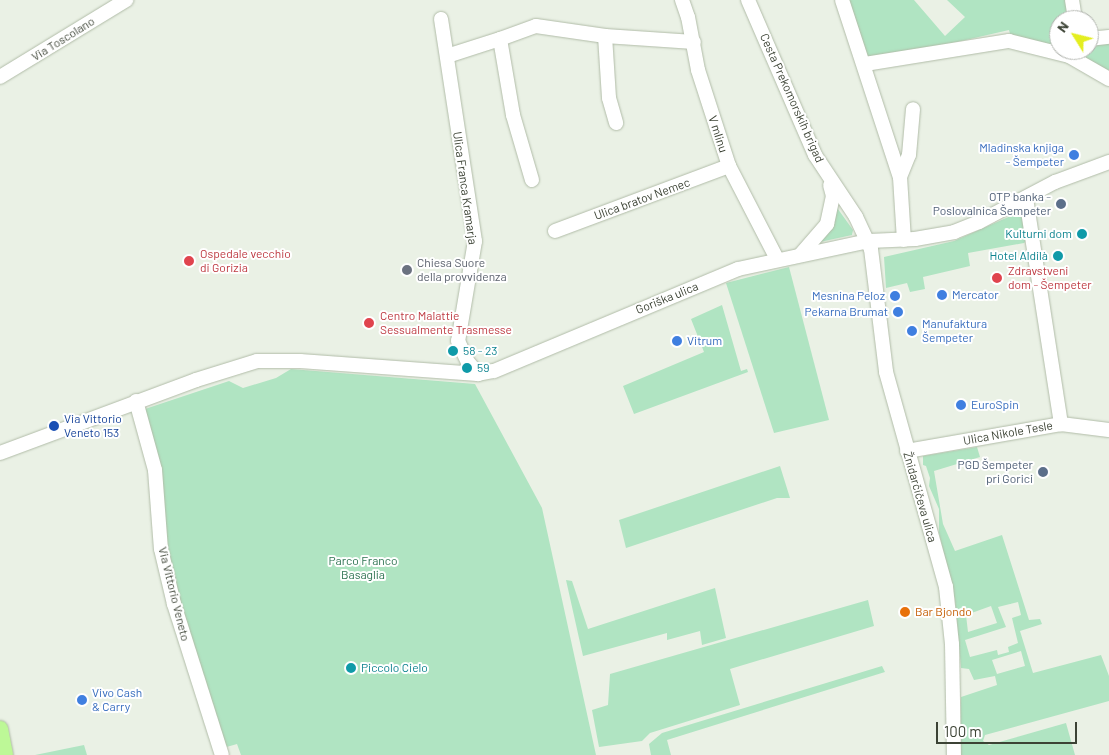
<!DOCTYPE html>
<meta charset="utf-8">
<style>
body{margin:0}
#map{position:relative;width:1109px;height:755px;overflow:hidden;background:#eaf1e5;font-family:Barlow,sans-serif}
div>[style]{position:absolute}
.green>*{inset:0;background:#b0e4c2}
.roads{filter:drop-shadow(0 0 1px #b1bca8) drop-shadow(0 0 1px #b1bca8)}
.minor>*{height:14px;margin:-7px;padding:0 7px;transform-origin:7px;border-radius:7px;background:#fff}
.major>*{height:16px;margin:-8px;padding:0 8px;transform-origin:8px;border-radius:8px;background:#bdf897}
.dots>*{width:14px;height:14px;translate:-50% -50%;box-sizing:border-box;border:2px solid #fff;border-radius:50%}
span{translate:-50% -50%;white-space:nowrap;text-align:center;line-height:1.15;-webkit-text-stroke:4px #fff;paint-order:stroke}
.street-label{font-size:12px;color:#3c4335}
.shop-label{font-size:12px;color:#366cbe}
.right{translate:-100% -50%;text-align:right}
.left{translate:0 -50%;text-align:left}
.service-label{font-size:12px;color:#4e5e75}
.culture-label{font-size:12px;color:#0d838f}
.health-label{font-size:12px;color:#be3a42}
.worship-label{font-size:12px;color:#5b616d}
.transit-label{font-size:12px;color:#164399}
.park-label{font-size:12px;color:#2c7250}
.food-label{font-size:12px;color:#c56008}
.north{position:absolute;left:1049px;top:10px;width:50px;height:50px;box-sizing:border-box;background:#fff;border:1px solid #b1b4ae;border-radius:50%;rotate:306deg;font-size:14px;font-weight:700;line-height:20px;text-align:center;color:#3c4335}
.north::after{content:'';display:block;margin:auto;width:18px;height:22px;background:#e4ee20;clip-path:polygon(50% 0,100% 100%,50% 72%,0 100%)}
.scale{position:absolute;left:936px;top:722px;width:141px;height:22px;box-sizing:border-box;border:2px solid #3c4335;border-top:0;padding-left:6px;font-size:15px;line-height:18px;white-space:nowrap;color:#3c4335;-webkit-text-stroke:4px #fff;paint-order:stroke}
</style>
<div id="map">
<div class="green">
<i style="clip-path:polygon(843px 0,914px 0,945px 36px,965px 17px,947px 0,1072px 0,1075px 20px,1059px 20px,1059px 50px,1089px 50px,1089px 39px,1109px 37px,1109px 79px,1075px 59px,1012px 41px,1009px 30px,866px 63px)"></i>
<i style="clip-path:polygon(835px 205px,853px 230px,852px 235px,820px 242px)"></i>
<i style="clip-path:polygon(1022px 211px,1027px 240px,1024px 243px,968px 253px,970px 266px,923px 277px,925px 289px,910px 292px,907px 283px,886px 288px,884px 257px,954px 241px)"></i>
<i style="clip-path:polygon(789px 267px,829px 420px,774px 433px,726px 283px)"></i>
<i style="clip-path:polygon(722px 305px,741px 371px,747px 369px,748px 372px,634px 414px,623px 386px,704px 352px,691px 319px)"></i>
<i style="clip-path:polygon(291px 369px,475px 384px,542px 508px,596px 755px,241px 755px,237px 744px,223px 748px,168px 566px,162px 474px,145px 409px,229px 381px,243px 388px,276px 378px)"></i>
<i style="clip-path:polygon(evenodd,977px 447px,980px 457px,934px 471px,943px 524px,955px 551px,1002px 535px,1029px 620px,1040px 619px,1042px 624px,1020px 631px,1033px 673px,1101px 655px,1109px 676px,1109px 701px,985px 735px,983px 741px,989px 745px,1066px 723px,1075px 755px,960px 755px,961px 697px,997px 685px,995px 676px,974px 680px,969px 669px,961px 668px,955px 600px,939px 533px,939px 509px,929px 486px,930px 478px,926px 466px,923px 465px,923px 456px,977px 447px,1018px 602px,1021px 615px,1012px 618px,1018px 643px,1008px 647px,1009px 652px,998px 655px,997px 650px,970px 657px,965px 640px,1006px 627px,998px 607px,1018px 602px,977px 447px,991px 606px,997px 623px,968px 632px,966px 615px,991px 606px,977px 447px,1021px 651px,1025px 666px,997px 674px,992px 660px,1021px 651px)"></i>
<i style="clip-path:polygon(780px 466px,790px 498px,777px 498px,626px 548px,619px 520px)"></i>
<i style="clip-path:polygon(566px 580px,572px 581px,588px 629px,715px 588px,726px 638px,702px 645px,700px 631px,667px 640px,667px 633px,583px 656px)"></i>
<i style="clip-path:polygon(868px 600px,874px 626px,730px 669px,740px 705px,650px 733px,642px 741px,599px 747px,592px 710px,608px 705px,610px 674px)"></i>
<i style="clip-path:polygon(882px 666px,885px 672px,667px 740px,671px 755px,651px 755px,649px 744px,662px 733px)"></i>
<i style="clip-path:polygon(84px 745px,87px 755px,35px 755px)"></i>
</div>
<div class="roads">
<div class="minor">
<i style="left:682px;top:0;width:18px;rotate:71deg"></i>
<i style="left:688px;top:17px;width:54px;rotate:79.3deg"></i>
<i style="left:698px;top:70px;width:101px;rotate:72.1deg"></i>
<i style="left:729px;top:166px;width:105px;rotate:62.7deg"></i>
<i style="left:748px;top:0;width:169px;rotate:66.6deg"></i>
<i style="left:815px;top:155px;width:74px;rotate:56.5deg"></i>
<i style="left:856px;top:217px;width:35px;rotate:65deg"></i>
<i style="left:871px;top:249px;width:124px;rotate:83deg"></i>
<i style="left:886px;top:372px;width:223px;rotate:74.4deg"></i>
<i style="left:946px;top:587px;width:57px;rotate:84deg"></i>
<i style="left:952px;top:644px;width:111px;rotate:89deg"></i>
<i style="left:842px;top:0;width:186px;rotate:71.9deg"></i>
<i style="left:900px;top:177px;width:63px;rotate:86.4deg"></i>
<i style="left:1072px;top:0;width:20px;rotate:81deg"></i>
<i style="left:441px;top:19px;width:225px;rotate:81.3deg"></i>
<i style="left:475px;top:241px;width:101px;rotate:99.6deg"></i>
<i style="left:458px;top:341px;width:23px;rotate:65deg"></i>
<i style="left:468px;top:362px;width:16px;rotate:50deg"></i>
<i style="left:605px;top:36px;width:62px;rotate:86.3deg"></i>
<i style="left:609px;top:98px;width:26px;rotate:74deg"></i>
<i style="left:1089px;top:39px;width:20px;rotate:-6deg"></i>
<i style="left:447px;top:56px;width:56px;rotate:-17.8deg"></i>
<i style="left:865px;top:64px;width:146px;rotate:-9.1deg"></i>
<i style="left:1009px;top:41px;width:62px;rotate:14deg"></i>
<i style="left:1069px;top:56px;width:46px;rotate:29.9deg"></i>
<i style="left:0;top:77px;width:148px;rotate:-31.4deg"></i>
<i style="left:900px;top:177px;width:24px;rotate:-68deg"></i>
<i style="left:909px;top:155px;width:46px;rotate:-85deg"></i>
<i style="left:532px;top:180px;width:68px;rotate:-106.3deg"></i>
<i style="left:513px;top:115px;width:77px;rotate:-99.7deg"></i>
<i style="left:500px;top:39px;width:38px;rotate:-20deg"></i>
<i style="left:536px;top:26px;width:70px;rotate:8.2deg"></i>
<i style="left:605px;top:36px;width:89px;rotate:3.9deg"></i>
<i style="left:1026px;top:198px;width:229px;rotate:81.2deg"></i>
<i style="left:555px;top:231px;width:186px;rotate:-20.5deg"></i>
<i style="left:801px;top:254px;width:40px;rotate:-49deg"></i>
<i style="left:827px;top:224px;width:29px;rotate:-78deg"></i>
<i style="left:833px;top:196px;width:11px;rotate:-105deg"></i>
<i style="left:136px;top:401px;width:72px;rotate:74.6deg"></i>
<i style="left:155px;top:470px;width:79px;rotate:85.7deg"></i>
<i style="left:161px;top:549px;width:57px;rotate:76.7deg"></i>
<i style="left:174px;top:604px;width:158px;rotate:72.4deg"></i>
<i style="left:907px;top:451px;width:156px;rotate:-9.9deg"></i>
<i style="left:1061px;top:424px;width:48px;rotate:7.1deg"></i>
<i style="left:0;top:453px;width:209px;rotate:-20.4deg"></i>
<i style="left:196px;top:380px;width:64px;rotate:-17.3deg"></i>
<i style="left:257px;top:361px;width:43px"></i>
<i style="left:300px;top:361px;width:178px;rotate:4.2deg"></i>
<i style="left:478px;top:374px;width:16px;rotate:-11deg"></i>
<i style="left:494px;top:371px;width:264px;rotate:-22.7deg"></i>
<i style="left:738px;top:269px;width:134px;rotate:-12.1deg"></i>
<i style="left:869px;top:241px;width:46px;rotate:-2.5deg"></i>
<i style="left:915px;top:239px;width:40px;rotate:-10deg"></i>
<i style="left:954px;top:232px;width:27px;rotate:-22deg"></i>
<i style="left:979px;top:222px;width:86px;rotate:-27.8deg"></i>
<i style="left:1055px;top:182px;width:58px;rotate:-20.3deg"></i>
</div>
<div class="major">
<i style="left:0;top:729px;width:26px;rotate:79deg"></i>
</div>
</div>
<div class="dots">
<i style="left:1074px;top:155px;background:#3f7fe0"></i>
<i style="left:1061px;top:204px;background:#5c6f8a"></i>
<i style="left:1082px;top:234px;background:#0f9aa8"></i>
<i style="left:1058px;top:256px;background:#0f9aa8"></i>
<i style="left:189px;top:261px;background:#e0444e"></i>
<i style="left:407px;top:270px;background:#6b7280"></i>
<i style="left:997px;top:278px;background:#e0444e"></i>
<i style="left:942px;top:295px;background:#3f7fe0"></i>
<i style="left:895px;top:296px;background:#3f7fe0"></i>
<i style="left:898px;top:312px;background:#3f7fe0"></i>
<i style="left:369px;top:323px;background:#e0444e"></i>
<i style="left:912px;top:331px;background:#3f7fe0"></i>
<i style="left:677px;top:341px;background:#3f7fe0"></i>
<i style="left:453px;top:351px;background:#0f9aa8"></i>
<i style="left:467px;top:368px;background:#0f9aa8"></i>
<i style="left:961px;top:405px;background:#3f7fe0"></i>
<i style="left:54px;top:426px;background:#1a4fb4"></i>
<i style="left:1043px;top:472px;background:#5c6f8a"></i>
<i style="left:905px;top:612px;background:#e8710a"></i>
<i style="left:351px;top:668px;background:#0f9aa8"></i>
<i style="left:82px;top:700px;background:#3f7fe0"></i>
</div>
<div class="street-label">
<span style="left:63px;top:39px;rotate:-32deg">Via Toscolano</span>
<span style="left:792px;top:98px;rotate:66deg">Cesta Prekomorskih brigad</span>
<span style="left:718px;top:134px;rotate:72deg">V mlinu</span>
<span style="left:465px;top:188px;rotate:82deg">Ulica Franca Kramarja</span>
<span style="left:642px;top:199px;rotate:-20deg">Ulica bratov Nemec</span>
<span style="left:667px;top:298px;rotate:-22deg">Goriška ulica</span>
<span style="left:1008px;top:433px;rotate:-10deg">Ulica Nikole Tesle</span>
<span style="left:920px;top:497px;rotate:74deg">Žnidarčičeva ulica</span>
<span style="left:174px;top:594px;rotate:76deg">Via Vittorio Veneto</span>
</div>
<div class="shop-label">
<span class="right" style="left:1064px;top:155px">Mladinska knjiga<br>- Šempeter</span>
<span class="left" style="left:952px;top:295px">Mercator</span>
<span class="right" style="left:885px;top:296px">Mesnina Peloz</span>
<span class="right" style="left:888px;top:312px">Pekarna Brumat</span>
<span class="left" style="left:922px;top:331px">Manufaktura<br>Šempeter</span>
<span class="left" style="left:687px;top:341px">Vitrum</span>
<span class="left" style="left:971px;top:405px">EuroSpin</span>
<span class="left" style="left:92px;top:700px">Vivo Cash<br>&amp; Carry</span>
</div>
<div class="service-label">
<span class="right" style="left:1051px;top:204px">OTP banka -<br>Poslovalnica Šempeter</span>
<span class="right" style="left:1033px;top:472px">PGD Šempeter<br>pri Gorici</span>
</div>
<div class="culture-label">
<span class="right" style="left:1072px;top:234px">Kulturni dom</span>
<span class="right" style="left:1048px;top:256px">Hotel Aldilà</span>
<span class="left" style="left:463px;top:351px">58 - 23</span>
<span class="left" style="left:477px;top:368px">59</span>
<span class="left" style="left:361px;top:668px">Piccolo Cielo</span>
</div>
<div class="health-label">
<span class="left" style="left:200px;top:261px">Ospedale vecchio<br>di Gorizia</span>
<span class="left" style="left:1008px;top:278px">Zdravstveni<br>dom - Šempeter</span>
<span class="left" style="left:380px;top:323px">Centro Malattie<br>Sessualmente Trasmesse</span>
</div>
<div class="worship-label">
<span class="left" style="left:417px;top:270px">Chiesa Suore<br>della provvidenza</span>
</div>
<div class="transit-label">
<span class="left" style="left:64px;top:426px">Via Vittorio<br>Veneto 153</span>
</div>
<div class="park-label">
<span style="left:363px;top:568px">Parco Franco<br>Basaglia</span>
</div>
<div class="food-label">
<span class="left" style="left:915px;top:612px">Bar Bjondo</span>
</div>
<div class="north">N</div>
<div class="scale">100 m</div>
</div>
